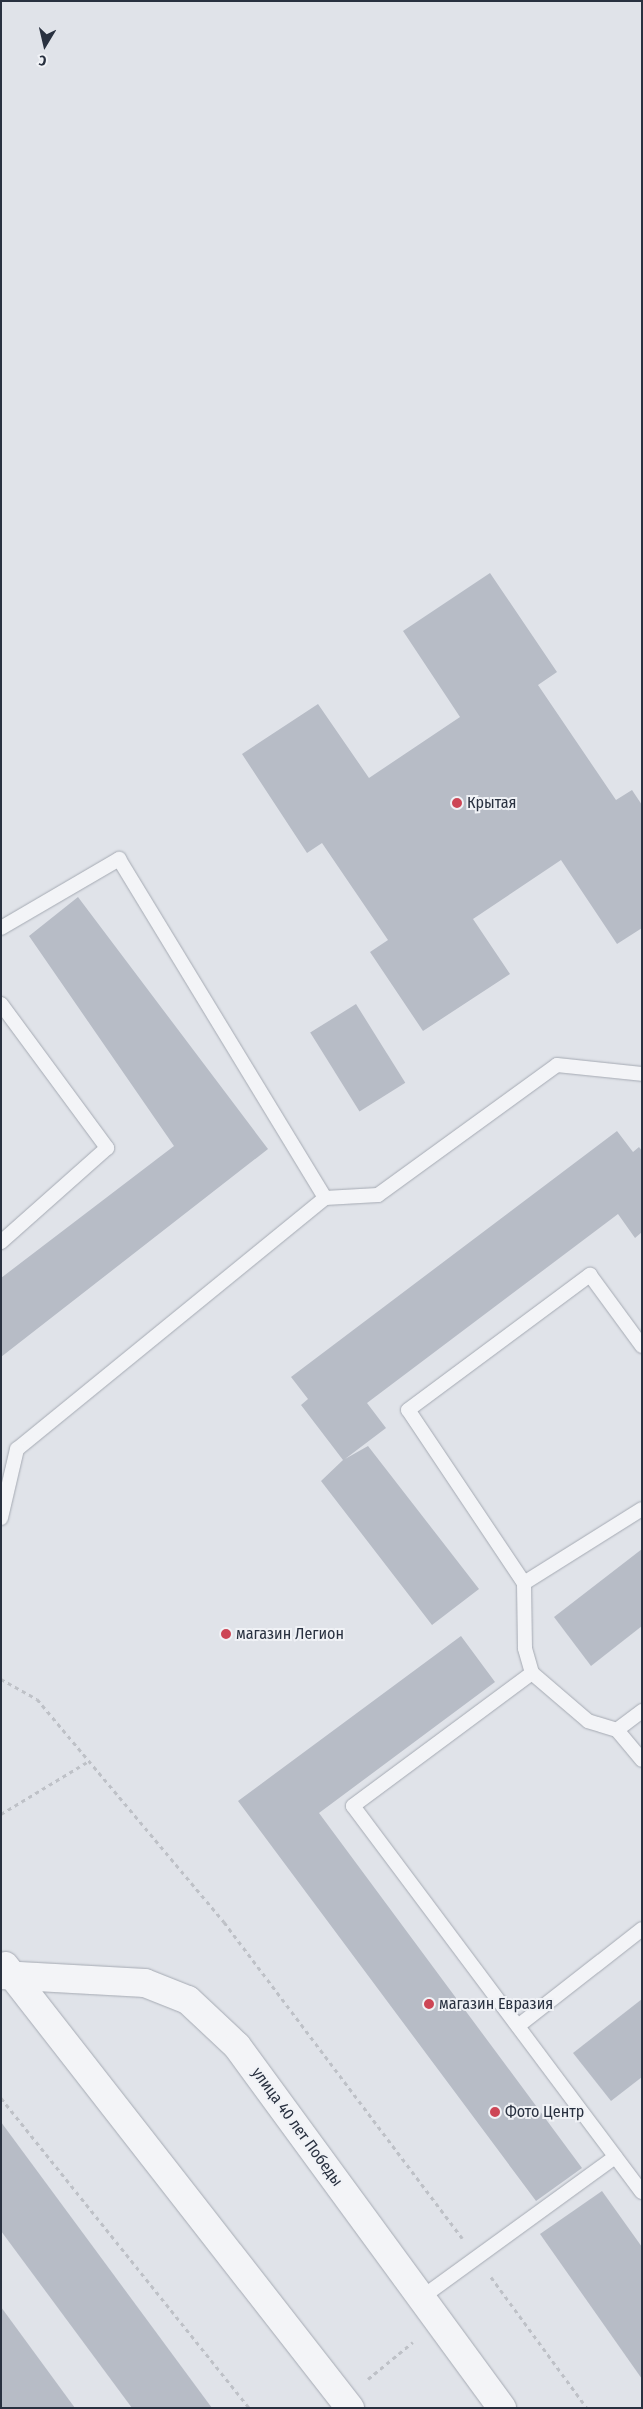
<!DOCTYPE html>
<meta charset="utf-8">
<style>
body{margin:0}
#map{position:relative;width:643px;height:2409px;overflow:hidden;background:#e0e3e9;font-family:"Fira Sans Condensed",sans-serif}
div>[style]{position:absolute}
.building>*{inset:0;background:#b7bcc6;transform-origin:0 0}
.path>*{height:3px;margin-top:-1.5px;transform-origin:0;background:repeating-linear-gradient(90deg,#bec1c7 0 4px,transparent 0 8px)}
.roads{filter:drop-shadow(0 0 1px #a5aab3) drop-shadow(0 0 1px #a5aab3)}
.lane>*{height:14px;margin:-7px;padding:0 7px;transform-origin:7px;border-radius:7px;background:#f3f4f7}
.street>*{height:28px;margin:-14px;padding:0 14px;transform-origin:14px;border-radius:14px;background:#f3f4f7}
.dots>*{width:14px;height:14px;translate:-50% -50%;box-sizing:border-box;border:2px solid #f0f2f6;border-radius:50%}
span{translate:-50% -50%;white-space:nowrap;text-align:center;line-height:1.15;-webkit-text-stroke:4px #f0f2f6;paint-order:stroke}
.poi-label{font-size:16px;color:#293140}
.left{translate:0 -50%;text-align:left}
.street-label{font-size:16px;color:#293140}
.frame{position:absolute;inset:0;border:2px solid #293140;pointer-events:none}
.north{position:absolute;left:20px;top:20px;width:50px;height:50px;-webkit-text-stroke:4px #f0f2f6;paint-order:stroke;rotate:189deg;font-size:14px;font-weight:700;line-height:20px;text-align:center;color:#293140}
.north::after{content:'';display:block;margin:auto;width:18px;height:22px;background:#293140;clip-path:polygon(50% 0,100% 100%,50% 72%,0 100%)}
</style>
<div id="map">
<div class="building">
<i style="clip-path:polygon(490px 573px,557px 672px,538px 685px,616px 800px,632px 790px,642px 805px,642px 928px,617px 944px,561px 860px,473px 919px,510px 974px,423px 1031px,370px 952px,388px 940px,322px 843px,307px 853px,242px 754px,318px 704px,369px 778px,460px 717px,403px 631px)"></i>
<i style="clip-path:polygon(78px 897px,268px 1149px,1px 1357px,1px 1278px,174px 1146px,29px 936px)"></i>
<i style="left:356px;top:1004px;width:93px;height:54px;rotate:58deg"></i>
<i style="clip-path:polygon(617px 1131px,633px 1152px,639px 1147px,642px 1151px,642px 1232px,635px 1238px,618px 1214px,367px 1403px,386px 1428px,345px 1459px,368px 1446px,479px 1589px,432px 1625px,321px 1481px,343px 1460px,301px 1405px,308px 1399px,291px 1377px)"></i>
<i style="clip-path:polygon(642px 1549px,642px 1626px,591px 1666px,554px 1617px)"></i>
<i style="clip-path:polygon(461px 1636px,495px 1682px,319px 1813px,582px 2168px,536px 2201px,238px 1801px)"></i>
<i style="clip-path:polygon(642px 1999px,642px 2077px,611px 2101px,573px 2053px)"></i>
<i style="clip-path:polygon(1px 2122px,212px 2408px,132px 2408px,1px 2231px)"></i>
<i style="clip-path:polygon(602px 2191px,642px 2247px,642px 2379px,540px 2234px)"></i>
<i style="clip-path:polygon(1px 2307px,75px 2408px,1px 2408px)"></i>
</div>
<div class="path">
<i style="left:1px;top:1679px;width:41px;rotate:29.1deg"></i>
<i style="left:37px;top:1699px;width:291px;rotate:50deg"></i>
<i style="left:224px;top:1922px;width:396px;rotate:53deg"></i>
<i style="left:1px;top:1814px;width:103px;rotate:-31.1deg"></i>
<i style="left:1px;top:2098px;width:397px;rotate:51.3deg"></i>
<i style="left:491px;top:2277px;width:162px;rotate:53.8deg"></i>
<i style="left:368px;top:2379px;width:58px;rotate:-39.4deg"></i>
</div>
<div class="roads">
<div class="lane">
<i style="left:1px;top:928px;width:137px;rotate:-30.3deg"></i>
<i style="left:119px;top:859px;width:397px;rotate:58.7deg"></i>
<i style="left:325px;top:1198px;width:397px;rotate:140.8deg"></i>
<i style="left:17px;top:1449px;width:71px;rotate:103.1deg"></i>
<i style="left:1px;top:1004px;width:179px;rotate:53.6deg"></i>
<i style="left:107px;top:1148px;width:142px;rotate:138.4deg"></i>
<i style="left:325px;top:1198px;width:53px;rotate:-3.2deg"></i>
<i style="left:378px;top:1195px;width:221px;rotate:-36deg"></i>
<i style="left:557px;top:1065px;width:85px;rotate:6deg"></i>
<i style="left:524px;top:1583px;width:139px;rotate:-32.1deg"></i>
<i style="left:532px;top:1673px;width:26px;rotate:-106deg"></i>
<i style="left:525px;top:1648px;width:65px;rotate:-90.9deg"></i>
<i style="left:524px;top:1583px;width:208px;rotate:-123.8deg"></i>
<i style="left:408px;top:1410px;width:227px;rotate:-36.6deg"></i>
<i style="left:590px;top:1275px;width:88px;rotate:53.8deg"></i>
<i style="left:642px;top:1711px;width:31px;rotate:143deg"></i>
<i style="left:617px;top:1730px;width:30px;rotate:-163deg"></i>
<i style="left:588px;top:1721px;width:74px;rotate:-139.4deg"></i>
<i style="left:532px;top:1673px;width:223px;rotate:143.4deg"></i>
<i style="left:353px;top:1806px;width:482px;rotate:53.2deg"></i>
<i style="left:617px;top:1730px;width:39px;rotate:50deg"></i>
<i style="left:518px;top:2026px;width:157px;rotate:-38deg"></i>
<i style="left:421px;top:2298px;width:240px;rotate:-36deg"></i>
</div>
<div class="street">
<i style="left:5px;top:1966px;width:561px;rotate:52.03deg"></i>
<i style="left:1px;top:1975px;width:144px;rotate:3.2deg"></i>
<i style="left:145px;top:1983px;width:46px;rotate:21.6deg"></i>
<i style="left:188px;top:2000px;width:67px;rotate:43.2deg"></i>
<i style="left:237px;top:2046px;width:449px;rotate:53.8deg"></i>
</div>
</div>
<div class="dots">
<i style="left:457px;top:803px;background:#cd4656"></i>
<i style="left:226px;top:1634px;background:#cd4656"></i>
<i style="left:429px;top:2004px;background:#cd4656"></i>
<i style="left:495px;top:2112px;background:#cd4656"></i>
</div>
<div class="poi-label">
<span class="left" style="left:467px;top:803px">Крытая</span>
<span class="left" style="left:236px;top:1634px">магазин Легион</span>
<span class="left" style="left:439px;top:2004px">магазин Евразия</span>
<span class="left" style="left:505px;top:2112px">Фото Центр</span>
</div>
<div class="street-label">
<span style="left:297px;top:2127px;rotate:54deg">улица 40 лет Победы</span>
</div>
<div class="frame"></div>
<div class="north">С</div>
</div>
